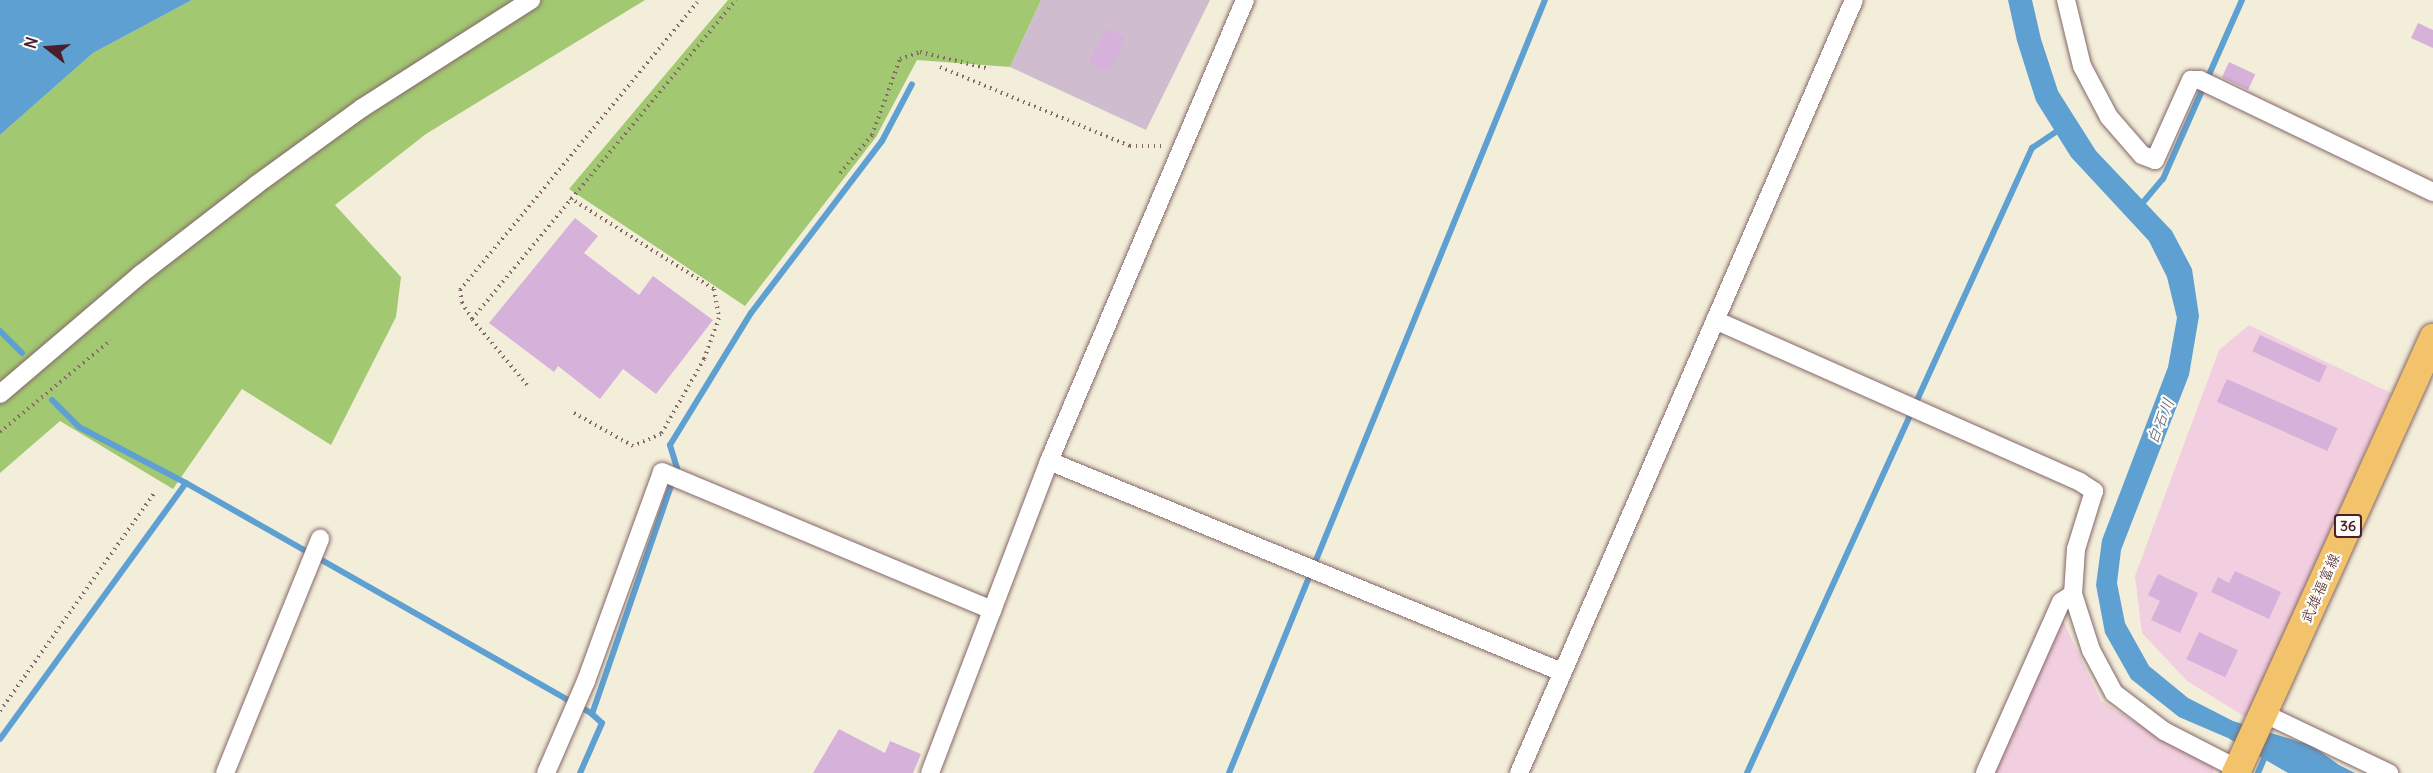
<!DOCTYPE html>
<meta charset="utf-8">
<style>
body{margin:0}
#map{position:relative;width:2433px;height:773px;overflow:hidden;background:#f3eeda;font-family:Delius,"Klee One",sans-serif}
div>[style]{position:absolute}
.built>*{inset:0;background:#f2cfe0}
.industrial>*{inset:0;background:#cfbdcf}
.green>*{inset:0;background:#a3c872}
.water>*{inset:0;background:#5ea0d1}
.stream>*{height:6px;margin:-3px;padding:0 3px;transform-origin:3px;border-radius:3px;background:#5ea0d1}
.building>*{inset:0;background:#d6b1da;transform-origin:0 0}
.path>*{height:4px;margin-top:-2px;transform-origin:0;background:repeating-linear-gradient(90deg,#856768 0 1.5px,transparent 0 6px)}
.roads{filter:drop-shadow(0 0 2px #856768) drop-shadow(0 0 2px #856768)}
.street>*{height:18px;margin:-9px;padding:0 9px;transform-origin:9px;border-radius:9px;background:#fff}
.primary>*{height:28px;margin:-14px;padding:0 14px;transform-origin:14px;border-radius:14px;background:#f2c36a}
span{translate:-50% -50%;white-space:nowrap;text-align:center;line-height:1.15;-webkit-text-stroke:4.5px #fdfcf7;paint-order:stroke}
.shield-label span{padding:2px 4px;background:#fdfcf7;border:2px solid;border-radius:4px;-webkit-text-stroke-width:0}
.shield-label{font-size:14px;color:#4a1f2b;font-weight:700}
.street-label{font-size:15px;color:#4a1f2b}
.water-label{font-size:16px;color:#535976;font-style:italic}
.north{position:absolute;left:18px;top:18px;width:60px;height:60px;-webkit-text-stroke:4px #fdfcf7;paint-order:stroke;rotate:287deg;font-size:16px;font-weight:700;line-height:24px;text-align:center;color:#4a1f2b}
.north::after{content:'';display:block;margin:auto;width:21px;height:27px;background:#4a1f2b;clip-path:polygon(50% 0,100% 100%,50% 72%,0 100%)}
</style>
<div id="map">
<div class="built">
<i style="clip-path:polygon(2249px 325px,2391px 393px,2247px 718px,2187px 681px,2142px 633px,2135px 576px,2219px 350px)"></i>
<i style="clip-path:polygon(2063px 621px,2101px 701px,2164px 740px,2216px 765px,2213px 773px,1994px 773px)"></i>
</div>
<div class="industrial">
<i style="clip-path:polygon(1041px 0,1210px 0,1146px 130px,1010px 67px)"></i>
</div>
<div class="green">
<i style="clip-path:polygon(192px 0,645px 0,426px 134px,335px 205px,401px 277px,396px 317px,331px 445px,242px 389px,173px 489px,60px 421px,0 473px,0 135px,93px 53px)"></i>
<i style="clip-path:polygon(728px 0,1041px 0,1010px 67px,917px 60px,876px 137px,745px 306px,569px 189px)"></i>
</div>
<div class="water">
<i style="clip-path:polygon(0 0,192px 0,93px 53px,0 135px)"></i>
<i style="clip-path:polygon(2008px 0,2032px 0,2041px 39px,2058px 91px,2096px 151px,2172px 231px,2192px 269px,2199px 316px,2189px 375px,2121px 550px,2117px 583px,2125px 623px,2149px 666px,2188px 698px,2233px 721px,2313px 746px,2339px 765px,2355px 773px,2288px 773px,2228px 738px,2179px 717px,2131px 679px,2105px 633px,2096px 585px,2102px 540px,2168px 367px,2177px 318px,2167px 277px,2149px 241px,2071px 157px,2036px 101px,2017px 41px)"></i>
</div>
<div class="stream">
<i style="left:2140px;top:206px;width:35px;rotate:-50deg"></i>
<i style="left:2163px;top:179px;width:196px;rotate:-66.2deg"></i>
<i style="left:0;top:331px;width:31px;rotate:45deg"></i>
<i style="left:52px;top:400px;width:38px;rotate:45deg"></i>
<i style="left:79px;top:427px;width:121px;rotate:27.6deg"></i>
<i style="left:186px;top:483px;width:467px;rotate:29.6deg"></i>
<i style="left:592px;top:714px;width:13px;rotate:42deg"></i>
<i style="left:602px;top:723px;width:55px;rotate:113.7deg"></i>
<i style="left:592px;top:714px;width:260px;rotate:-70.9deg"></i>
<i style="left:677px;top:468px;width:24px;rotate:-107deg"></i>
<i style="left:670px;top:445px;width:155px;rotate:-58.5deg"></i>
<i style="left:751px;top:313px;width:216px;rotate:-52.7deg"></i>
<i style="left:882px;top:141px;width:64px;rotate:-62.2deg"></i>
<i style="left:0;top:739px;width:316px;rotate:-54deg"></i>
<i style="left:1229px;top:773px;width:835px;rotate:-67.77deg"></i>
<i style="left:1747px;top:773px;width:687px;rotate:-65.49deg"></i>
<i style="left:2032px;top:148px;width:36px;rotate:-34deg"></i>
<i style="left:2258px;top:773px;width:23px;rotate:-67deg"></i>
</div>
<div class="building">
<i style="clip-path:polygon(2418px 23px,2433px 30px,2433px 48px,2411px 38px)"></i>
<i style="left:1105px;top:28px;width:23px;height:38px;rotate:25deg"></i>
<i style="left:2229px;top:62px;width:29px;height:17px;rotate:25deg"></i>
<i style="clip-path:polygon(575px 218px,598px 236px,584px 253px,639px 295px,653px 276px,713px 320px,656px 394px,623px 369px,600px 399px,558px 366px,554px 372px,489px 323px)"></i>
<i style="left:2260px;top:335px;width:74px;height:18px;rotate:25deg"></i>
<i style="left:2227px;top:379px;width:121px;height:25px;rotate:24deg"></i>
<i style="clip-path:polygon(2235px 571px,2281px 592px,2269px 619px,2211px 592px,2218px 577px,2229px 583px)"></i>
<i style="clip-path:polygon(2158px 574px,2198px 593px,2180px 633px,2151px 620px,2160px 601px,2148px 595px)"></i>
<i style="left:2199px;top:632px;width:43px;height:30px;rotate:25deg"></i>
<i style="clip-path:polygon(839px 729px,885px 753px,890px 741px,921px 754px,913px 773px,813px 773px)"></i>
</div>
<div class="path">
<i style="left:940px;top:67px;width:206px;rotate:22.6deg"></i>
<i style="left:1130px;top:146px;width:31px"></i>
<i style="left:840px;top:173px;width:50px;rotate:-49.9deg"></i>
<i style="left:872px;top:135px;width:81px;rotate:-69.8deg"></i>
<i style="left:900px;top:59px;width:21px;rotate:-19deg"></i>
<i style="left:920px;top:52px;width:72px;rotate:13.7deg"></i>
<i style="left:570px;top:198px;width:170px;rotate:32.3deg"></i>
<i style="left:714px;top:289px;width:29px;rotate:80deg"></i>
<i style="left:719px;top:318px;width:44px;rotate:110.1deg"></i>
<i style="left:704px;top:359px;width:86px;rotate:119.8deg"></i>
<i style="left:661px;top:434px;width:30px;rotate:157deg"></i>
<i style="left:633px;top:446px;width:68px;rotate:-150.8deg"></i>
<i style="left:472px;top:319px;width:19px;rotate:-122deg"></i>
<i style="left:462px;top:303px;width:13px;rotate:-99deg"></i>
<i style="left:460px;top:290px;width:373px;rotate:-50.5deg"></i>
<i style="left:527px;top:385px;width:86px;rotate:-129.8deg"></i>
<i style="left:472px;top:319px;width:414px;rotate:-50.4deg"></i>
<i style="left:0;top:432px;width:144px;rotate:-39.7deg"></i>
<i style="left:0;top:711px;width:268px;rotate:-54.7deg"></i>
</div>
<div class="roads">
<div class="street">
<i style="left:2066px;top:0;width:68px;rotate:76.4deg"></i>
<i style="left:2082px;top:66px;width:58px;rotate:62.1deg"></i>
<i style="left:2109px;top:117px;width:50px;rotate:49deg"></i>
<i style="left:2142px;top:155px;width:14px;rotate:21deg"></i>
<i style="left:2155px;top:160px;width:88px;rotate:-65.8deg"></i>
<i style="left:2191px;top:80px;width:9px"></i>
<i style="left:2200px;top:80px;width:259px;rotate:25.7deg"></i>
<i style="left:1715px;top:320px;width:399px;rotate:23.9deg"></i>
<i style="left:2080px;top:482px;width:17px;rotate:33deg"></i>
<i style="left:2094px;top:491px;width:61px;rotate:107.2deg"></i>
<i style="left:2076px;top:549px;width:45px;rotate:93.8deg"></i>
<i style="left:2073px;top:594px;width:14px;rotate:146deg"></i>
<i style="left:2061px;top:602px;width:187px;rotate:114deg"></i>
<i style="left:0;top:394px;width:185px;rotate:-40.4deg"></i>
<i style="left:141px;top:274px;width:145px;rotate:-37.7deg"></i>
<i style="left:256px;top:185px;width:131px;rotate:-36deg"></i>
<i style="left:362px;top:108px;width:201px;rotate:-32.6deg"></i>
<i style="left:1049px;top:461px;width:555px;rotate:22.36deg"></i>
<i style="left:2073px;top:594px;width:59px;rotate:72.2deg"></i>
<i style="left:2091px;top:650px;width:49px;rotate:61.9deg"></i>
<i style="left:2114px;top:693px;width:63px;rotate:37.2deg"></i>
<i style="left:2164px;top:731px;width:83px;rotate:27.2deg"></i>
<i style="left:2263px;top:713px;width:140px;rotate:25.5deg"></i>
<i style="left:225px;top:773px;width:253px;rotate:-67.9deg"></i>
<i style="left:546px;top:773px;width:100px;rotate:-66.5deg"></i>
<i style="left:586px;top:681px;width:222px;rotate:-70deg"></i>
<i style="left:662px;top:472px;width:358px;rotate:22.7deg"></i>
<i style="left:930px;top:773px;width:334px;rotate:-69.1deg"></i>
<i style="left:1049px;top:461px;width:501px;rotate:-66.97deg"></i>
<i style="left:1519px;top:773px;width:842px;rotate:-66.57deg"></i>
</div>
<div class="primary">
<i style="left:2236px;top:773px;width:478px;rotate:-65.6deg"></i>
</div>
</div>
<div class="shield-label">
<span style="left:2348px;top:526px">36</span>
</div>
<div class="street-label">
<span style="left:2320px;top:588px;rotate:-66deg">武雄福富線</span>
</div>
<div class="water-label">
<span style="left:2160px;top:421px;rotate:-68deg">白石川</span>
</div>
<div class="north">N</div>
</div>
